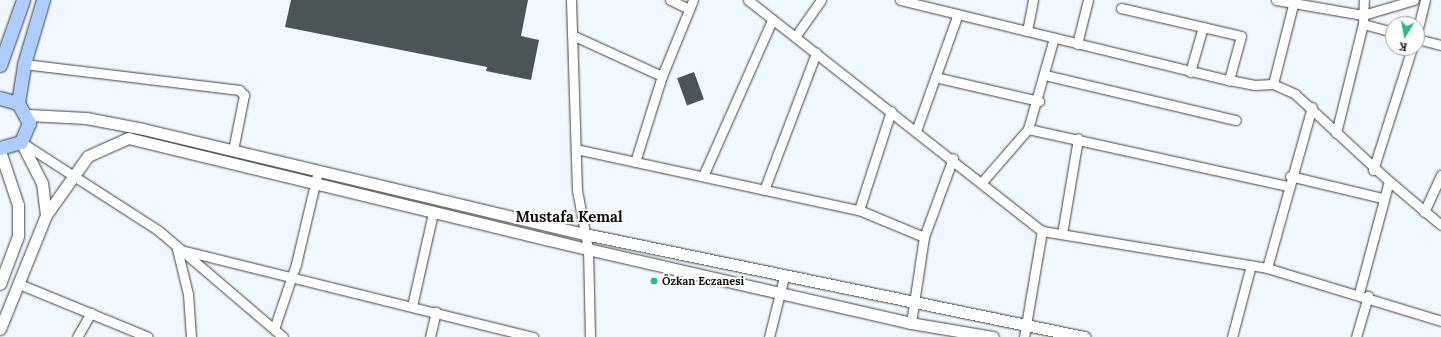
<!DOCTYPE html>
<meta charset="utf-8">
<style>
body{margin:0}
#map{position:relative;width:1441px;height:337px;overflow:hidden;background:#f0f7fe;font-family:Lora,serif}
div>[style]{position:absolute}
.building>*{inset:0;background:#4b5556;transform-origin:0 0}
.roads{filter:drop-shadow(0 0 1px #414141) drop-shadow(0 0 1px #414141)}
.minor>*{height:9px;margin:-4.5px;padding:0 4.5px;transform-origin:4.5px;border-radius:4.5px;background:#fff}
.tertiary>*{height:11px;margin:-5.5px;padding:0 5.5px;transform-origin:5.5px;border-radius:5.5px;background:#fff}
.secondary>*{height:13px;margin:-6.5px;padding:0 6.5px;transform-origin:6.5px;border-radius:6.5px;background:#aeccfc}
.dots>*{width:11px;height:11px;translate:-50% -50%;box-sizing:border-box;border:2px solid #fff;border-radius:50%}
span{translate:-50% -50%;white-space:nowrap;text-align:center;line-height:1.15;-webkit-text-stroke:4px #fff;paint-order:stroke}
.poi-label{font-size:11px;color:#0e0e0e;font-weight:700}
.left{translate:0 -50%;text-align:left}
.district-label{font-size:15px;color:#0e0e0e;font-weight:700}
.north{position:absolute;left:1385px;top:16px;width:40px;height:40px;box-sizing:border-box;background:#fff;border:1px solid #9f9f9f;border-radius:50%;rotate:190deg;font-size:11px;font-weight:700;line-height:16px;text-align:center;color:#0e0e0e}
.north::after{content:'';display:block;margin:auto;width:14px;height:18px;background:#2bb98c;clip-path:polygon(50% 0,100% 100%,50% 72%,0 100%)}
</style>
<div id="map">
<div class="building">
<i style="clip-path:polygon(291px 0,528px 0,521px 36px,539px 40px,531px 80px,486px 71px,487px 67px,285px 27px)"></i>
<i style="left:694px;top:72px;width:29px;height:18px;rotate:70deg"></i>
</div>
<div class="roads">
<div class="minor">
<i style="left:571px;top:0;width:190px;rotate:88.2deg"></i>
<i style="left:577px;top:190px;width:60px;rotate:79.4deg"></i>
<i style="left:588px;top:249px;width:88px;rotate:88.7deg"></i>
<i style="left:670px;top:0;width:21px;rotate:25deg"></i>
<i style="left:748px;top:0;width:374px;rotate:38.2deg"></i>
<i style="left:900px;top:0;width:339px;rotate:13.7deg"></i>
<i style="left:1229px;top:80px;width:25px;rotate:11deg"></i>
<i style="left:1254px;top:85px;width:19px;rotate:-3deg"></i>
<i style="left:1273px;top:84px;width:24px;rotate:24deg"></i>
<i style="left:1295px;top:94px;width:128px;rotate:42.8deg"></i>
<i style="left:1389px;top:181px;width:116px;rotate:105deg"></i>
<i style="left:1276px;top:0;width:88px;rotate:9.8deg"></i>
<i style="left:1363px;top:15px;width:53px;rotate:-16.4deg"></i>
<i style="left:1121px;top:8px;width:123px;rotate:13.1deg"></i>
<i style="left:1241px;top:36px;width:46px;rotate:105.3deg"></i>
<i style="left:1363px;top:24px;width:31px;rotate:15deg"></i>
<i style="left:1027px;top:31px;width:32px;rotate:-79deg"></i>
<i style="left:1417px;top:32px;width:33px;rotate:-76deg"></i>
<i style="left:572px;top:35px;width:99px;rotate:24.5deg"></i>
<i style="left:795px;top:37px;width:45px;rotate:-54.9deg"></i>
<i style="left:1417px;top:39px;width:25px;rotate:14deg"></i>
<i style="left:1077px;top:44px;width:45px;rotate:-76deg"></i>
<i style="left:24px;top:64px;width:217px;rotate:6.9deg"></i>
<i style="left:239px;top:90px;width:7px;rotate:45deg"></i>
<i style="left:244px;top:95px;width:56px;rotate:101.3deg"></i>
<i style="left:1190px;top:72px;width:47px;rotate:-73.9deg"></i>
<i style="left:1045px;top:75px;width:196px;rotate:13.3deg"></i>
<i style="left:935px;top:77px;width:107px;rotate:13deg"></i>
<i style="left:1273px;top:84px;width:81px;rotate:-75.8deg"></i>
<i style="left:1028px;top:129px;width:265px;rotate:12.4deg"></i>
<i style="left:916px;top:131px;width:124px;rotate:-70.3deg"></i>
<i style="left:1336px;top:133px;width:112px;rotate:-76.1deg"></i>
<i style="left:1363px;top:24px;width:24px;rotate:-88deg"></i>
<i style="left:21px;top:142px;width:164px;rotate:32.8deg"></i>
<i style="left:159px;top:231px;width:163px;rotate:40.5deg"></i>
<i style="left:576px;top:149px;width:289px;rotate:12.2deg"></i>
<i style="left:859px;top:210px;width:70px;rotate:22.6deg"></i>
<i style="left:635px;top:162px;width:90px;rotate:-72.6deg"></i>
<i style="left:662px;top:76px;width:82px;rotate:-67.8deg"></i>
<i style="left:1373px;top:170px;width:128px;rotate:-72.3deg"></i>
<i style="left:703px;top:176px;width:171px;rotate:-66.1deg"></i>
<i style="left:1290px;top:176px;width:95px;rotate:13.4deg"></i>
<i style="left:1389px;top:181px;width:68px;rotate:40.2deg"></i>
<i style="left:982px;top:182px;width:70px;rotate:-49deg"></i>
<i style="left:1028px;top:129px;width:95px;rotate:-74.1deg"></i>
<i style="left:764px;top:190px;width:147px;rotate:-69.2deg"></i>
<i style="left:859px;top:210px;width:104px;rotate:-72.1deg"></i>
<i style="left:1424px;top:212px;width:41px;rotate:-65.3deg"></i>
<i style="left:1062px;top:234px;width:97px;rotate:-80.5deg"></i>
<i style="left:1267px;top:268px;width:167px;rotate:-74.4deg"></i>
<i style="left:19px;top:284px;width:139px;rotate:22.3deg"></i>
<i style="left:412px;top:306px;width:95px;rotate:-77.3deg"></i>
<i style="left:911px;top:323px;width:87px;rotate:-81.4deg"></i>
<i style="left:924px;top:237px;width:84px;rotate:-69.8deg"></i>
<i style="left:274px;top:329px;width:69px;rotate:-71.3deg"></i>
<i style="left:296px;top:264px;width:96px;rotate:-76.7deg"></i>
<i style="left:77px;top:337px;width:28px;rotate:-60deg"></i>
<i style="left:191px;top:337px;width:43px;rotate:-94deg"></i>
<i style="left:188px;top:294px;width:46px;rotate:-103.7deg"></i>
<i style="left:177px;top:249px;width:367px;rotate:13.9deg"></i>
<i style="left:430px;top:337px;width:26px;rotate:-77deg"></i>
<i style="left:769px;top:337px;width:62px;rotate:-76deg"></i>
<i style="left:1024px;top:337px;width:108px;rotate:-80.4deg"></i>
<i style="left:1042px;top:231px;width:228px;rotate:9.3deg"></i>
<i style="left:1267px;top:268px;width:182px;rotate:16.9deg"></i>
<i style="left:1232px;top:337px;width:74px;rotate:-75.2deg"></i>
<i style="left:1356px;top:337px;width:43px;rotate:-73.7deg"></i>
</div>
<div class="tertiary">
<i style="left:28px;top:115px;width:58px;rotate:3deg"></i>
<i style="left:86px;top:118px;width:58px;rotate:10.9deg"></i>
<i style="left:143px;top:129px;width:454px;rotate:13.4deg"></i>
<i style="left:585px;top:234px;width:510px;rotate:11.66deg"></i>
<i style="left:0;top:151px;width:57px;rotate:71.6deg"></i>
<i style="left:18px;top:205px;width:31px;rotate:90deg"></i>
<i style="left:18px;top:236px;width:51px;rotate:110.6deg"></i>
<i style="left:46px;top:215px;width:72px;rotate:-54.6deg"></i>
<i style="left:88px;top:156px;width:44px;rotate:-24.2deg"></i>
<i style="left:128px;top:138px;width:473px;rotate:13.6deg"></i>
<i style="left:588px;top:249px;width:331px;rotate:12.9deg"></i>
<i style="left:911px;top:323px;width:83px;rotate:9.7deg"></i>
<i style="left:0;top:329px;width:123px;rotate:-68deg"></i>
<i style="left:46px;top:215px;width:32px;rotate:-97deg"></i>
<i style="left:42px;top:183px;width:46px;rotate:-117.1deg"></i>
</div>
<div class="secondary">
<i style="left:0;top:65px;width:69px;rotate:-70.5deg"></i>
<i style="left:0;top:98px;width:19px;rotate:16deg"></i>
<i style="left:18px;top:103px;width:23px;rotate:61deg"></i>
<i style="left:29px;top:123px;width:21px;rotate:113deg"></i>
<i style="left:21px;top:142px;width:22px;rotate:164deg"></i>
<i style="left:18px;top:103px;width:39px;rotate:-81deg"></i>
<i style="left:24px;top:64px;width:67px;rotate:-73.5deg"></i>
</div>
</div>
<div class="dots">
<i style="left:654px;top:281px;background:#2bb98c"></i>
</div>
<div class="poi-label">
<span class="left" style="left:662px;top:281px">Özkan Eczanesi</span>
</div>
<div class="district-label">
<span style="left:569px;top:217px">Mustafa Kemal</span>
</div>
<div class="north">K</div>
</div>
